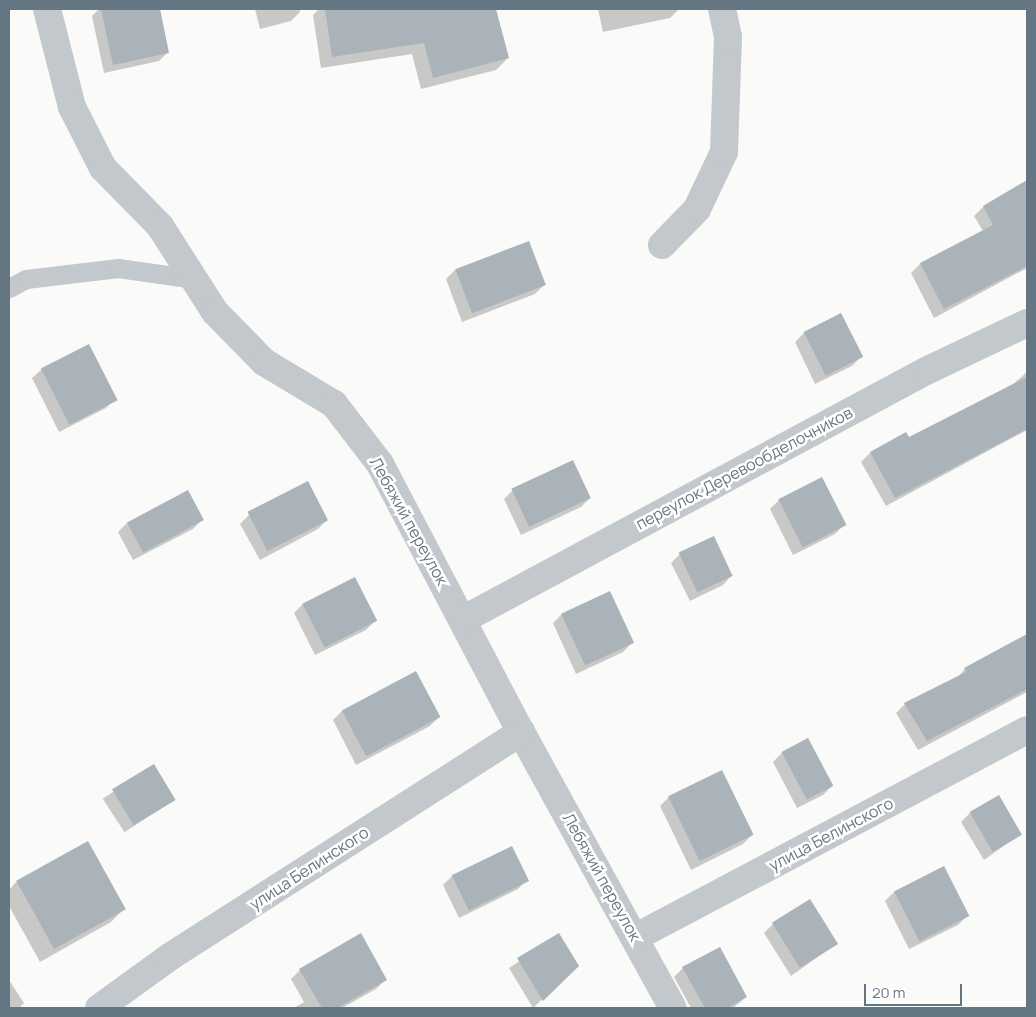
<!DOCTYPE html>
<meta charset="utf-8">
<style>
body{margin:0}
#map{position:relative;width:1036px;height:1017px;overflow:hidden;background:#fafaf8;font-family:Manrope,sans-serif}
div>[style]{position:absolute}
.shadow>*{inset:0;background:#0003;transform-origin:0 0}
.building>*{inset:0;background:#aab3b9;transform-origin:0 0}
.lane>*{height:19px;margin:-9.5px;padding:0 9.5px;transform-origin:9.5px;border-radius:9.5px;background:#c3c8cc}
.street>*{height:28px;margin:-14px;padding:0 14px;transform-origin:14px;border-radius:14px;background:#c3c8cc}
span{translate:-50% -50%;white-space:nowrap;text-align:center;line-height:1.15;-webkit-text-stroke:5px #fff;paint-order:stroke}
.street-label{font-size:16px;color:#657683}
.frame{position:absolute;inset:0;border:10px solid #657683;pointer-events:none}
.scale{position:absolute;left:864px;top:984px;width:98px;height:22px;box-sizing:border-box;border:2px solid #657683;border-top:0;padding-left:6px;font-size:15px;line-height:18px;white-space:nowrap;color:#657683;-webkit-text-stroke:4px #fff;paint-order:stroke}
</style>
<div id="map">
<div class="shadow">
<i style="clip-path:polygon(99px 9px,159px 9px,168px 52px,159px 61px,104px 73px,92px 16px)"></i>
<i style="clip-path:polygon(255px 9px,300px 9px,300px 12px,291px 21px,260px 29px)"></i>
<i style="clip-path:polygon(319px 9px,495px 9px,508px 58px,496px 70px,421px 89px,412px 54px,321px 68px,313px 15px)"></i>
<i style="clip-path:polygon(598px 9px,679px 9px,670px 18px,603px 32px)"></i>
<i style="clip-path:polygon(1022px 184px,1027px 193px,1027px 268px,934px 318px,911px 273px,920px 264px,983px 231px,974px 216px,983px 207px)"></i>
<i style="clip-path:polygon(529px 242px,544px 285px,535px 294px,462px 322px,446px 279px,455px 270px)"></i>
<i style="clip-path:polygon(804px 333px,861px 357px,852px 366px,815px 384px,795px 342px)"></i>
<i style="clip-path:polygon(88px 346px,115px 399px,106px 408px,59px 432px,32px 378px,42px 369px)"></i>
<i style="clip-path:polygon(1027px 372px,1027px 430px,886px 506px,861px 462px,870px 453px,906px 434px,909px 439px,1012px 385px)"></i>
<i style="clip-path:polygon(513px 490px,590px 498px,581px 507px,521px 535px,504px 499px)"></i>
<i style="clip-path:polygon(188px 492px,202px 520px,193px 529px,133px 560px,118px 532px,127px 523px)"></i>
<i style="clip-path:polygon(779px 500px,844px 525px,835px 534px,793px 555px,770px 509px)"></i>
<i style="clip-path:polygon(249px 515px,327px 520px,318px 529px,260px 560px,240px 524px)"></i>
<i style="clip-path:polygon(713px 538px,732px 575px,723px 585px,690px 601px,671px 563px,680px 554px)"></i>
<i style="clip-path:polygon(303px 604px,375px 621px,366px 630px,315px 655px,294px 613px)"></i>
<i style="clip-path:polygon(562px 614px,632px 643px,623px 652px,576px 674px,553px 623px)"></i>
<i style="clip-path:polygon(1020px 639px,1027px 653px,1027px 692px,918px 750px,896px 713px,905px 704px,956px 679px,965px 669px)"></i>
<i style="clip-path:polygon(415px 673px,439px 717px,430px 726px,356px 765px,333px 720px,342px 711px)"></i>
<i style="clip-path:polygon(782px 753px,832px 786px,823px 795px,797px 808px,773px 762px)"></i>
<i style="left:153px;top:766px;width:40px;height:60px;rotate:57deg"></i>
<i style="clip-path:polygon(669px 797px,752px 835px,743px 844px,691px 870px,660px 806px)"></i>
<i style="clip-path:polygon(970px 813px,1021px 834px,984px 860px,961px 822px)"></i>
<i style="clip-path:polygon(87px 842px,124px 909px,111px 922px,40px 962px,9px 906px,9px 890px,16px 882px)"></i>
<i style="clip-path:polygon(511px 847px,527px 880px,518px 889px,459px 918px,443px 885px,452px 876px)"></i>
<i style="clip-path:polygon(944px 867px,967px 916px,958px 925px,909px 949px,885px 901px,894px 892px)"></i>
<i style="clip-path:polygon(773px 924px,836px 944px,791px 976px,764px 933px)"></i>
<i style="clip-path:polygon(559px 935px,577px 966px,533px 1008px,509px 968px)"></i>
<i style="clip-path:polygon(683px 968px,746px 997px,733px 1008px,691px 1008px,674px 977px)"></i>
<i style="clip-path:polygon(300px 970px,386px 979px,376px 989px,342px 1008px,294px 1008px,304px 1002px,291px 979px)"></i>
<i style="clip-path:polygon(9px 980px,24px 1003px,19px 1008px,9px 1008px)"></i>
</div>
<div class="building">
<i style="clip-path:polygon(101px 9px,160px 9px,169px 53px,113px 65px)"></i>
<i style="clip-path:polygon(325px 9px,496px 9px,509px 58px,433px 78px,424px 43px,332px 57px)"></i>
<i style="clip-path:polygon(1027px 180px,1027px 266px,944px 309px,920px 263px,993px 225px,983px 206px)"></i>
<i style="left:529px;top:241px;width:47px;height:79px;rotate:69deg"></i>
<i style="left:841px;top:313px;width:49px;height:42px;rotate:63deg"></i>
<i style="left:89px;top:344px;width:63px;height:54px;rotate:63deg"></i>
<i style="clip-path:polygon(1027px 377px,1027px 429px,895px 498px,870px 452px,906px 432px,909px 437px)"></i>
<i style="left:573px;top:460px;width:42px;height:68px;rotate:65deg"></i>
<i style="left:822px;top:477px;width:54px;height:49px;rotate:63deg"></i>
<i style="left:308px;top:481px;width:44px;height:68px;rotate:63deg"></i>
<i style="left:188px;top:490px;width:34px;height:69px;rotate:62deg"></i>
<i style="left:714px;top:536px;width:44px;height:39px;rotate:65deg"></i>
<i style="left:355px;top:577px;width:49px;height:59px;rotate:63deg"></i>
<i style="left:610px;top:591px;width:57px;height:54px;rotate:65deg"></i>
<i style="clip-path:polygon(1027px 634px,1027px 689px,927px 741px,904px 703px,966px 672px,964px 668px)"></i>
<i style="left:416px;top:671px;width:52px;height:84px;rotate:62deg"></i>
<i style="left:808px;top:738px;width:54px;height:30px;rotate:62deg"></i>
<i style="left:154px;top:764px;width:42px;height:49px;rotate:59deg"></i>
<i style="left:722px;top:770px;width:72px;height:60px;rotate:64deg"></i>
<i style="left:999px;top:795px;width:46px;height:34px;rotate:60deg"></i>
<i style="left:88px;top:841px;width:78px;height:82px;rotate:61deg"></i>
<i style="left:512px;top:846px;width:39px;height:67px;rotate:64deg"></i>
<i style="left:944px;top:866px;width:56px;height:56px;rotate:63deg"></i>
<i style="left:810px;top:899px;width:53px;height:45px;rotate:58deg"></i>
<i style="clip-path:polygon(361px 933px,387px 980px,337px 1008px,322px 1008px,299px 969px)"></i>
<i style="clip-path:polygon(559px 933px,579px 966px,543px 1001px,517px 958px)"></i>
<i style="clip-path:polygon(720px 947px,747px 997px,727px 1008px,705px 1008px,682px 967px)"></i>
</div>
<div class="lane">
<i style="left:9px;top:288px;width:19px;rotate:-28deg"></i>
<i style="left:26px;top:279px;width:93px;rotate:-6.8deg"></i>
<i style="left:118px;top:268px;width:78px;rotate:8.1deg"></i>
</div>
<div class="street">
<i style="left:47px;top:9px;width:101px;rotate:75.7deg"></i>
<i style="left:72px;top:107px;width:68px;rotate:63.1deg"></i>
<i style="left:103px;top:168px;width:81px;rotate:45.5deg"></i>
<i style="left:160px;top:226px;width:102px;rotate:57.4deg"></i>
<i style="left:215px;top:312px;width:70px;rotate:45.6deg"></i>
<i style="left:264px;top:362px;width:82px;rotate:31deg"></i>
<i style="left:334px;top:404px;width:76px;rotate:52.5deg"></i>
<i style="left:380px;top:464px;width:303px;rotate:62.3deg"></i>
<i style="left:521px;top:732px;width:315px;rotate:61.2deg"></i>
<i style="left:662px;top:245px;width:50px;rotate:-45.8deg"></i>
<i style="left:697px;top:209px;width:63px;rotate:-64.7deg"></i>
<i style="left:724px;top:152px;width:115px;rotate:-88deg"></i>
<i style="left:728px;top:37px;width:29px;rotate:-102deg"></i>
<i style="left:464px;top:619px;width:524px;rotate:-28.23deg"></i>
<i style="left:926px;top:371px;width:112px;rotate:-25.4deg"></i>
<i style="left:636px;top:937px;width:442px;rotate:-27.9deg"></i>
<i style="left:99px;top:1008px;width:89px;rotate:-35.8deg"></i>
<i style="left:171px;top:956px;width:416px;rotate:-32.6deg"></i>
</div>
<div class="street-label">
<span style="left:744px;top:468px;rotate:-28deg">переулок Деревообделочников</span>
<span style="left:409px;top:521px;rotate:61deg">Лебяжий переулок</span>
<span style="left:831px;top:834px;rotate:-28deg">улица Белинского</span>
<span style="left:309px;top:868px;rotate:-33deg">улица Белинского</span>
<span style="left:602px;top:877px;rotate:61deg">Лебяжий переулок</span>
</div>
<div class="frame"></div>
<div class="scale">20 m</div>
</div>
